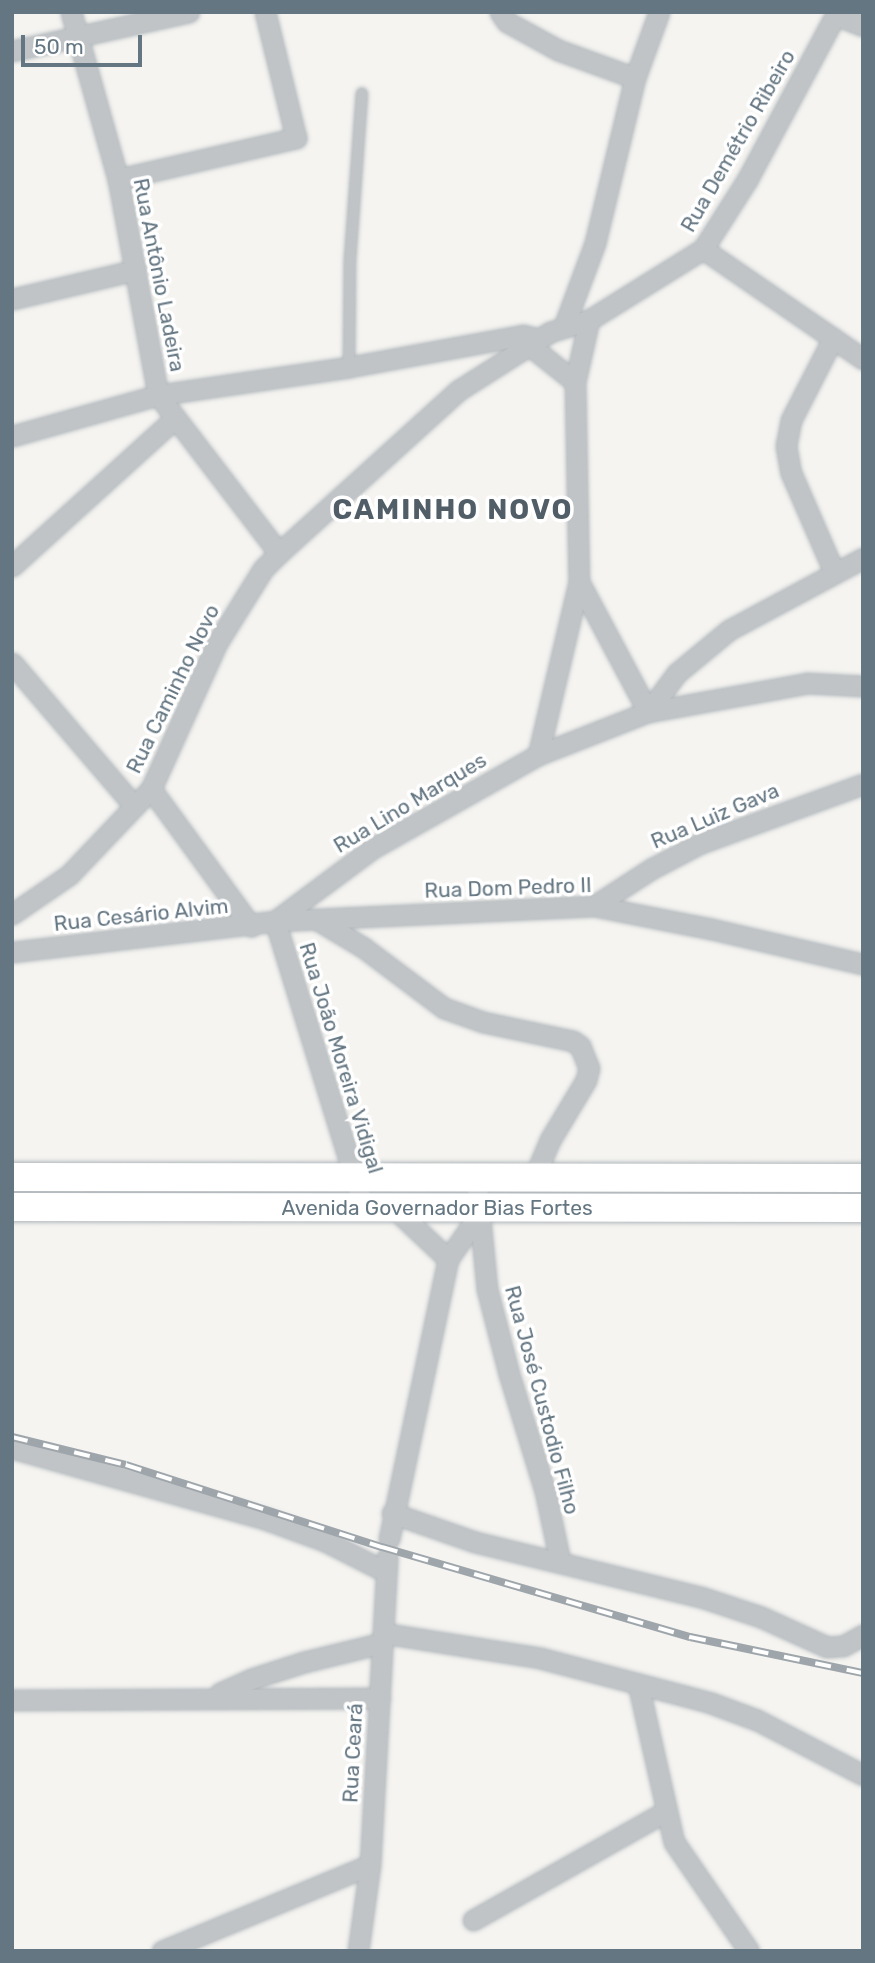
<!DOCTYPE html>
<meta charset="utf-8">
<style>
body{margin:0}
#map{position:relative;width:875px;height:1963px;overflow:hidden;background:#f5f4f1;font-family:Rubik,sans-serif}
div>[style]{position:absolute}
.roads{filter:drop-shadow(0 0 2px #b2b8bc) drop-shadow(0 0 2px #b2b8bc)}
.service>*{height:10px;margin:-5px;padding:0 5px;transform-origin:5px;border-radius:5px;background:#c0c4c7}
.minor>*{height:19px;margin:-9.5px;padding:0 9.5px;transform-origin:9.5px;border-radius:9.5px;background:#c0c4c7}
.secondary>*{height:28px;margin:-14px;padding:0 14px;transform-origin:14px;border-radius:14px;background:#fff}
.rail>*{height:8px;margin-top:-4px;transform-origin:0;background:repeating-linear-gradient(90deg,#fff 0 16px,#9fa6ab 0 32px);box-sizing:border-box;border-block:2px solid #9fa6ab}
span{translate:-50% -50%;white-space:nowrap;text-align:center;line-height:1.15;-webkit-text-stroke:7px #fff;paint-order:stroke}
.street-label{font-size:21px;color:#647682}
.district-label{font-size:28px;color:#515e67;font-weight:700;letter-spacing:2px}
.frame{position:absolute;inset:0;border:14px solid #647682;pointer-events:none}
.scale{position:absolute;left:21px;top:35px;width:121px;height:32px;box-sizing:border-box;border:4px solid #647682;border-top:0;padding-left:9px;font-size:21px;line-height:24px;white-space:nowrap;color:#647682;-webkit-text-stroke:5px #fff;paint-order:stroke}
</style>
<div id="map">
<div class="roads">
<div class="service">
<i style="left:349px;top:367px;width:107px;rotate:-89.5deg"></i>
<i style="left:350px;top:260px;width:167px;rotate:-85.9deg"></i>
</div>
<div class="minor">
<i style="left:71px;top:12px;width:173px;rotate:74.3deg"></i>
<i style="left:118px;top:179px;width:220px;rotate:79.5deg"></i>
<i style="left:158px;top:395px;width:199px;rotate:52.6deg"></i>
<i style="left:500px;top:12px;width:12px;rotate:55deg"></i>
<i style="left:507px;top:22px;width:58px;rotate:28.8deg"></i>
<i style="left:558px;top:50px;width:82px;rotate:20deg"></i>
<i style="left:836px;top:15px;width:29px;rotate:22deg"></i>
<i style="left:12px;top:51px;width:181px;rotate:-12.4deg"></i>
<i style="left:118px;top:179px;width:183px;rotate:-13deg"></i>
<i style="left:296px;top:138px;width:130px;rotate:-103.8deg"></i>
<i style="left:703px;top:249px;width:194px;rotate:34.5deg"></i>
<i style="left:12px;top:299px;width:127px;rotate:-13.2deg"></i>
<i style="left:589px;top:320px;width:64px;rotate:102.7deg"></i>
<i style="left:575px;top:382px;width:200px;rotate:88.9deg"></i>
<i style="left:579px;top:582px;width:147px;rotate:62deg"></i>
<i style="left:564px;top:326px;width:89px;rotate:-69.5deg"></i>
<i style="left:595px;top:243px;width:170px;rotate:-76.4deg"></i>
<i style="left:635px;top:78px;width:70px;rotate:-70deg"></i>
<i style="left:833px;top:338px;width:92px;rotate:117.1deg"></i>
<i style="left:791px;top:420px;width:26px;rotate:101deg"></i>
<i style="left:786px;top:446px;width:27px;rotate:80deg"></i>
<i style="left:791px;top:473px;width:108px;rotate:66.5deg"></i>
<i style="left:529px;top:345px;width:59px;rotate:38.8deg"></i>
<i style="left:12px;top:436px;width:152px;rotate:-15.7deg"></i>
<i style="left:158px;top:395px;width:193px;rotate:-8.3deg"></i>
<i style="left:349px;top:367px;width:177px;rotate:-10.4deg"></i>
<i style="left:523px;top:335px;width:16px;rotate:14deg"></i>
<i style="left:12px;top:566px;width:220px;rotate:-42.2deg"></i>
<i style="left:12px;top:663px;width:188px;rotate:49.5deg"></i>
<i style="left:648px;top:712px;width:49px;rotate:-53.4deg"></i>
<i style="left:677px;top:673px;width:67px;rotate:-39.6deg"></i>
<i style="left:729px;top:630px;width:152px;rotate:-28.2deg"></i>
<i style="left:538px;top:755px;width:178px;rotate:-76.7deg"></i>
<i style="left:151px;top:789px;width:170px;rotate:53.9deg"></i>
<i style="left:594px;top:906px;width:68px;rotate:-33deg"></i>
<i style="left:651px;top:869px;width:56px;rotate:-27.5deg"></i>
<i style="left:701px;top:843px;width:172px;rotate:-20deg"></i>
<i style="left:12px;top:914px;width:69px;rotate:-34.4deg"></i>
<i style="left:69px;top:875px;width:119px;rotate:-46.4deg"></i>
<i style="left:151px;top:789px;width:160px;rotate:-65.7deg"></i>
<i style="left:217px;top:643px;width:87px;rotate:-58.1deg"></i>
<i style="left:263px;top:569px;width:23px;rotate:-45deg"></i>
<i style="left:279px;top:553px;width:243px;rotate:-42.2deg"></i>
<i style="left:459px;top:390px;width:108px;rotate:-32.5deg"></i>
<i style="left:550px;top:332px;width:41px;rotate:-17.1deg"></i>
<i style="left:589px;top:320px;width:134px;rotate:-31.9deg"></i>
<i style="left:703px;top:249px;width:82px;rotate:-57.5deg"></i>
<i style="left:747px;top:180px;width:191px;rotate:-61.8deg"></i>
<i style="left:316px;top:919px;width:56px;rotate:31.1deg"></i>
<i style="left:364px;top:948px;width:100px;rotate:36.9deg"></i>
<i style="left:444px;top:1008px;width:41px;rotate:19.7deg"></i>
<i style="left:483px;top:1022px;width:92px;rotate:11.9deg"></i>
<i style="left:573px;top:1041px;width:9px;rotate:36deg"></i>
<i style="left:580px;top:1046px;width:24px;rotate:68deg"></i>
<i style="left:589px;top:1068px;width:12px;rotate:104deg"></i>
<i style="left:586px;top:1080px;width:70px;rotate:121deg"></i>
<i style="left:550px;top:1140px;width:39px;rotate:113deg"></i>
<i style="left:275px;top:921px;width:122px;rotate:-36.7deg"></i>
<i style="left:373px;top:848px;width:189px;rotate:-29.4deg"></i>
<i style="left:538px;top:755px;width:118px;rotate:-21.4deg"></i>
<i style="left:648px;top:712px;width:162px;rotate:-10.3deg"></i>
<i style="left:807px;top:683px;width:56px;rotate:3.1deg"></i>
<i style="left:275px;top:921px;width:301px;rotate:72.8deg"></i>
<i style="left:12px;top:952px;width:265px;rotate:-6.7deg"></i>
<i style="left:275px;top:921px;width:319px;rotate:-2.7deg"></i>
<i style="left:594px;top:906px;width:119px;rotate:11.1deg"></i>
<i style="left:711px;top:929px;width:156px;rotate:13deg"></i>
<i style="left:476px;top:1177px;width:113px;rotate:84.4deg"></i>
<i style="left:487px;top:1289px;width:88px;rotate:75.5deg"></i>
<i style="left:509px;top:1374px;width:122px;rotate:72.9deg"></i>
<i style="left:545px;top:1491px;width:72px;rotate:77.9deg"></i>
<i style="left:395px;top:1209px;width:73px;rotate:43.3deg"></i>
<i style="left:12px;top:1448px;width:263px;rotate:15.7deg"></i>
<i style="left:265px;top:1519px;width:64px;rotate:20.1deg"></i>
<i style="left:325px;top:1541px;width:68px;rotate:26.9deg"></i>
<i style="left:392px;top:1513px;width:88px;rotate:19.3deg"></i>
<i style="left:475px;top:1542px;width:233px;rotate:13.7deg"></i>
<i style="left:701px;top:1597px;width:63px;rotate:18.4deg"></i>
<i style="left:761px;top:1617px;width:72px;rotate:24.4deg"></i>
<i style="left:827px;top:1647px;width:16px;rotate:-4deg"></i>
<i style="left:843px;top:1646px;width:23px;rotate:-29deg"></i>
<i style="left:389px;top:1539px;width:286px;rotate:-78.1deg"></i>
<i style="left:448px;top:1259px;width:52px;rotate:-55.1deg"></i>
<i style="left:383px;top:1633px;width:159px;rotate:9deg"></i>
<i style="left:540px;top:1658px;width:177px;rotate:14.7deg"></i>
<i style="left:711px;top:1703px;width:49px;rotate:20.3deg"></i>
<i style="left:757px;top:1720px;width:119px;rotate:27.4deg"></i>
<i style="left:638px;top:1684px;width:162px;rotate:77.2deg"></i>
<i style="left:674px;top:1842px;width:132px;rotate:55.5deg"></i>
<i style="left:220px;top:1693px;width:34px;rotate:-24deg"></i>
<i style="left:251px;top:1679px;width:56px;rotate:-17.8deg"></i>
<i style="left:304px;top:1662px;width:80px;rotate:-13.7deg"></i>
<i style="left:12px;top:1700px;width:368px;rotate:-0.3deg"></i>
<i style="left:473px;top:1920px;width:220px;rotate:-29.4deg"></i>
<i style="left:162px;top:1951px;width:225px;rotate:-22.5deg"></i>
<i style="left:358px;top:1951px;width:87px;rotate:-82.1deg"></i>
<i style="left:370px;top:1865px;width:308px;rotate:-86.8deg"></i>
</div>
<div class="secondary">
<i style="left:12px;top:1177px;width:851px;rotate:0.07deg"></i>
<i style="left:12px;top:1207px;width:851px;rotate:0.07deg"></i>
</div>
</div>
<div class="rail">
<i style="left:12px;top:1437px;width:117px;rotate:13.8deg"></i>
<i style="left:126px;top:1465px;width:269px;rotate:17.8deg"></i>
<i style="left:382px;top:1547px;width:321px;rotate:16.3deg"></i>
<i style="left:690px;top:1637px;width:177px;rotate:11.8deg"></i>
</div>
<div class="street-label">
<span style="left:738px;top:141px;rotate:-60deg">Rua Demétrio Ribeiro</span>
<span style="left:159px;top:275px;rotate:79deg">Rua Antônio Ladeira</span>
<span style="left:173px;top:689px;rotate:-64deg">Rua Caminho Novo</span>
<span style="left:410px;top:803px;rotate:-31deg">Rua Lino Marques</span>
<span style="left:715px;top:816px;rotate:-23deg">Rua Luiz Gava</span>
<span style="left:508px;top:888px;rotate:-2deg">Rua Dom Pedro II</span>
<span style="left:141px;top:915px;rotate:-6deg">Rua Cesário Alvim</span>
<span style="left:341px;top:1058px;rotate:73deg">Rua João Moreira Vidigal</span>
<span style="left:437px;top:1208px">Avenida Governador Bias Fortes</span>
<span style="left:542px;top:1400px;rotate:75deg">Rua José Custodio Filho</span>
<span style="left:353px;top:1753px;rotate:-87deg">Rua Ceará</span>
</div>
<div class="district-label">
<span style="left:453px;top:510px">CAMINHO NOVO</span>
</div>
<div class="frame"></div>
<div class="scale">50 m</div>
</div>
